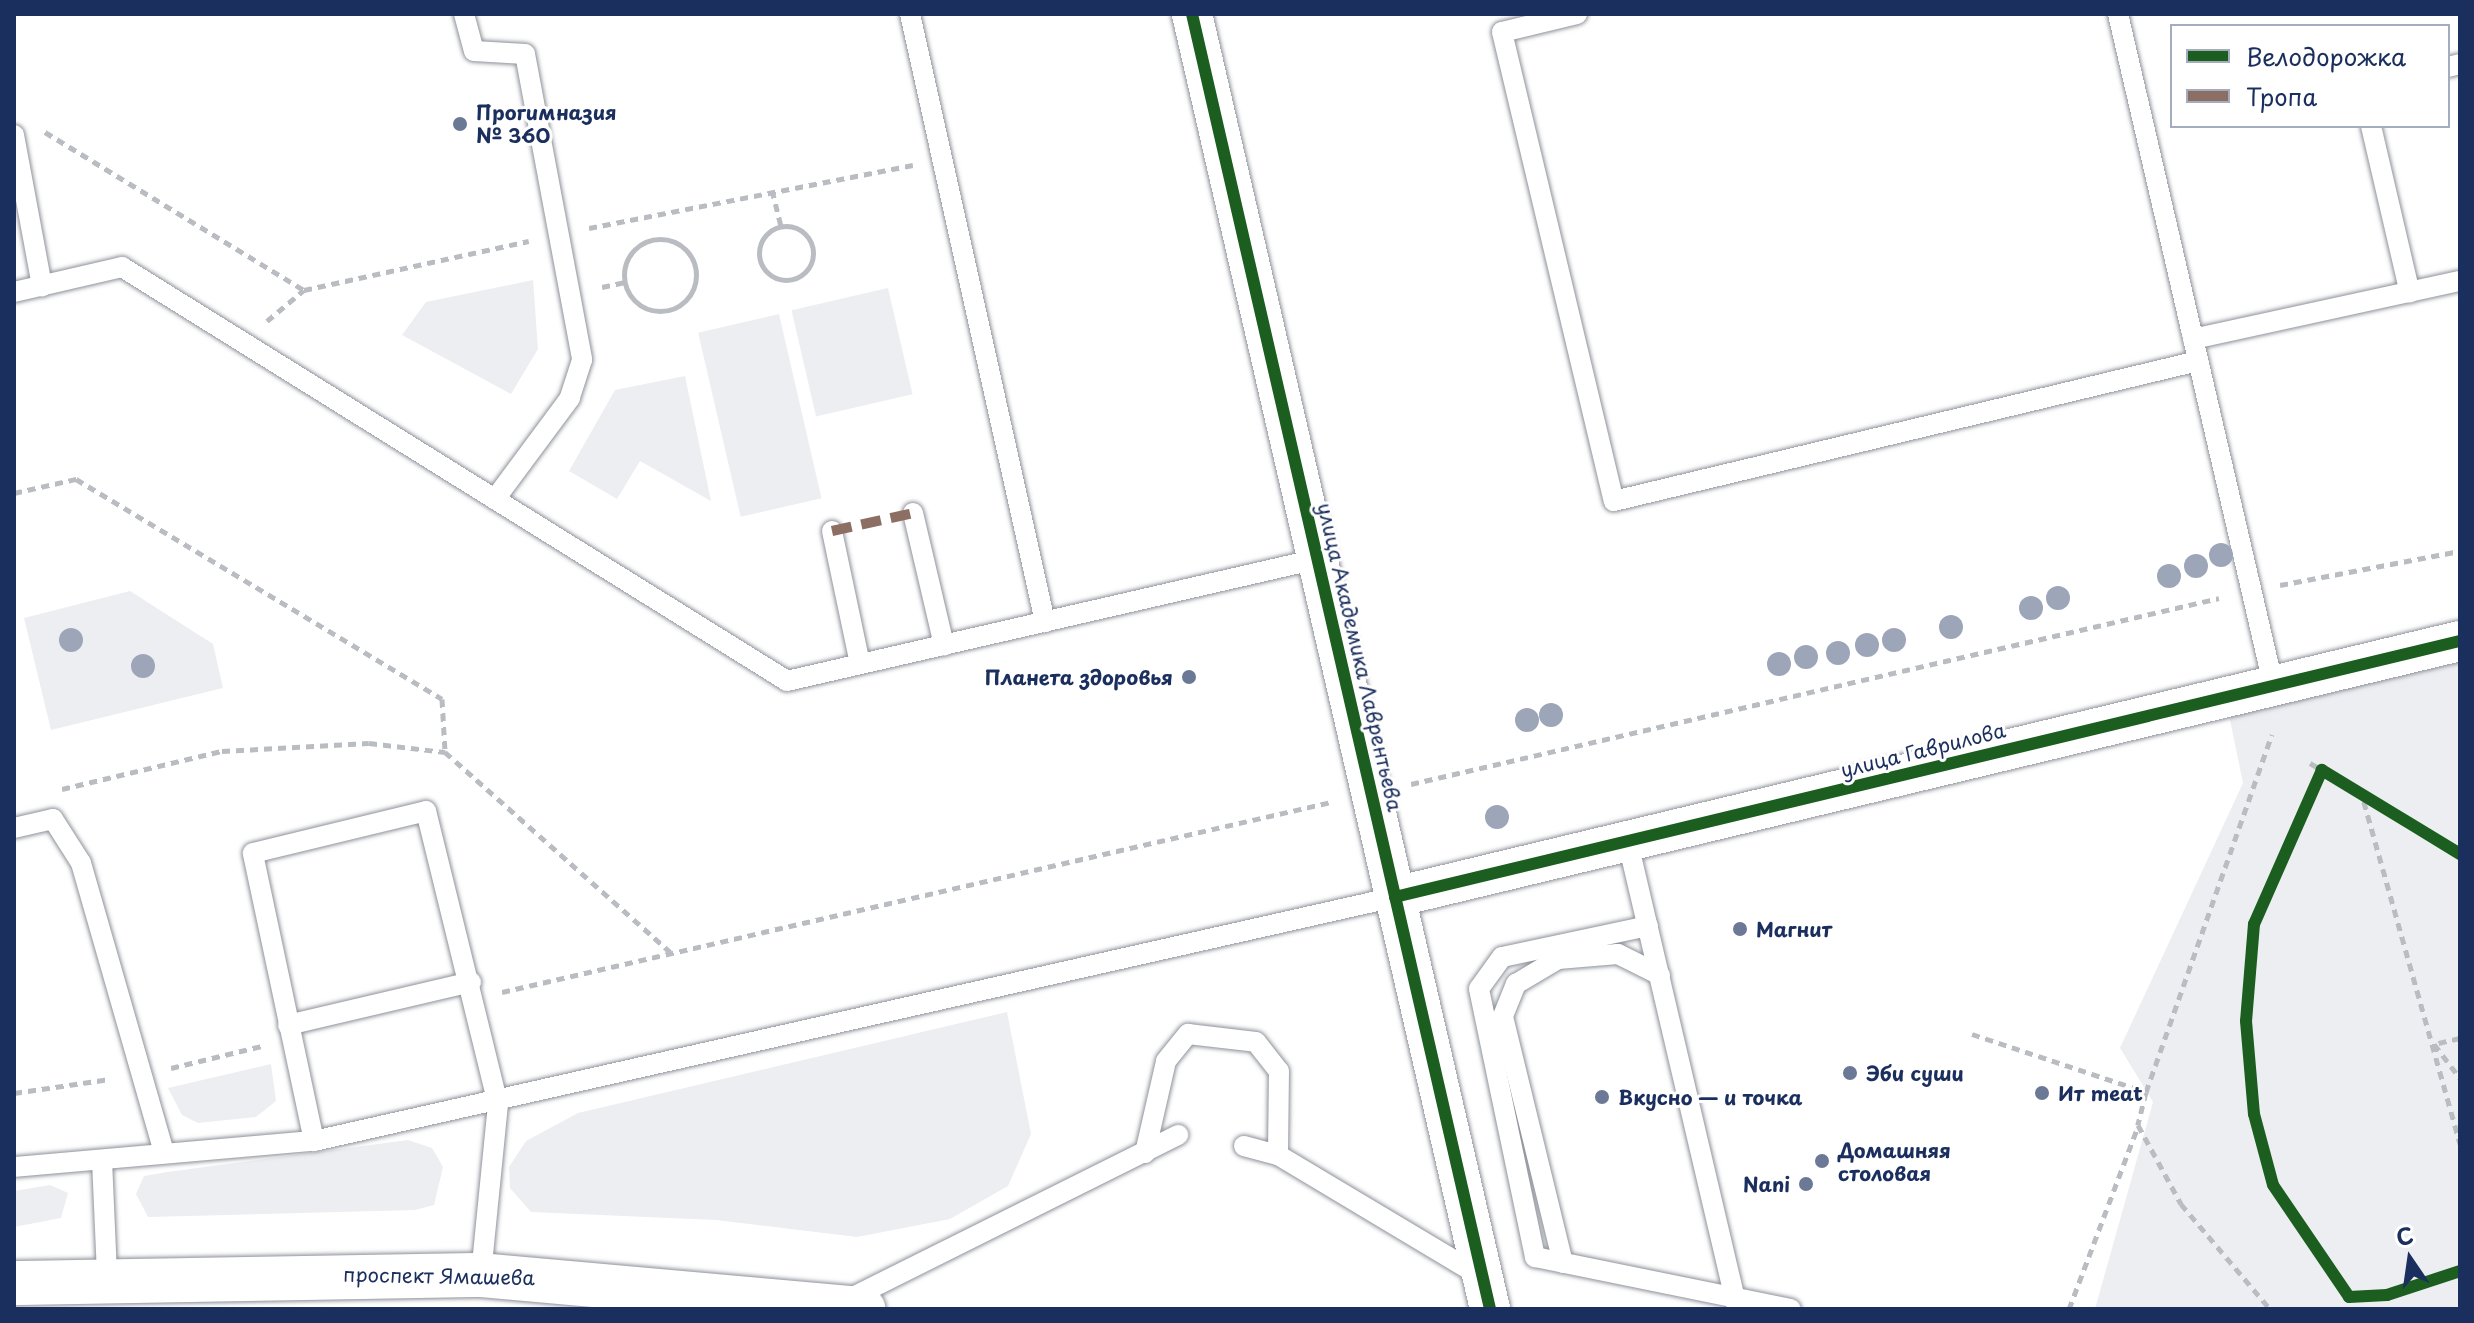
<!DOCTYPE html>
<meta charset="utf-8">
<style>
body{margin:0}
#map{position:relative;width:2474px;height:1323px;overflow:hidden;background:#fff;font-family:"Playpen Sans",sans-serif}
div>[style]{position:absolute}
.green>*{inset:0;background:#edeef2;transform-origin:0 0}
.path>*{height:5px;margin-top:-2.5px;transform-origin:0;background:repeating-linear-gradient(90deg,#b9bcc1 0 8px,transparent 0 14px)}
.path>.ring{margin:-2.5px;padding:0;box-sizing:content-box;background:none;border:5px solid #b9bcc1;border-radius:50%}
.roads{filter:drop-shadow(0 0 2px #8e929a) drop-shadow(0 0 2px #8e929a)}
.service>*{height:20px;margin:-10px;padding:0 10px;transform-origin:10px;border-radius:10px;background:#fff}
.minor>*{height:40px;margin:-20px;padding:0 20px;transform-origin:20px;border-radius:20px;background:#fff}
.primary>*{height:44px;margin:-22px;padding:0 22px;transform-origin:22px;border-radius:22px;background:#fff}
.quiet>*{height:10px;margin-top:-5px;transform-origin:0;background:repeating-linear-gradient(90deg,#8d6e63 0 20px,transparent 0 30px)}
.cycleway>*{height:12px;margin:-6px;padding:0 6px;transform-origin:6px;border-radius:6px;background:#1b5e20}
.trees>*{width:24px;height:24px;margin:-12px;border-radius:50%;background:#9da5b9}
.dots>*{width:22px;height:22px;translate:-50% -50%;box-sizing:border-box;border:4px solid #fff;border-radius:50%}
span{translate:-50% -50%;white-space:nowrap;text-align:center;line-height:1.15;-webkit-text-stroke:6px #fff;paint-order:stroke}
.poi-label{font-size:20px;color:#1b2f5e;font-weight:700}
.left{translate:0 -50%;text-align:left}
.right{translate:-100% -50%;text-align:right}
.street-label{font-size:20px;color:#1b2f5e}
.frame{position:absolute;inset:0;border:16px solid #1b2f5e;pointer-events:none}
.legend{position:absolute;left:2170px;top:24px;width:280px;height:104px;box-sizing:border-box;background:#fff;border:2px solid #a4acbf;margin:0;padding:10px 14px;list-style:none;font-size:24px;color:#1b2f5e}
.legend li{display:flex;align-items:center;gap:16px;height:40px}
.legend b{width:40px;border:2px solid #a4acbf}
.north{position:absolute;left:2370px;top:1219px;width:80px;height:80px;-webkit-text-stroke:6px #fff;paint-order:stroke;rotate:347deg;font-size:22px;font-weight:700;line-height:32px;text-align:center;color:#1b2f5e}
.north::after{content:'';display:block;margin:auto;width:28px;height:36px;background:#1b2f5e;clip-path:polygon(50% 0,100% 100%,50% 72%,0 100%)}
</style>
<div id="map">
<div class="green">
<i style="clip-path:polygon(533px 280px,538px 349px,511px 394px,402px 335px,426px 302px)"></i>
<i style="left:888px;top:288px;width:109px;height:99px;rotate:77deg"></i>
<i style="left:779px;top:314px;width:189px;height:83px;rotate:77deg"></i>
<i style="clip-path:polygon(685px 376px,711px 501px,640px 461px,617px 499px,569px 471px,615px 390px)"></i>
<i style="clip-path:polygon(130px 591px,213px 644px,223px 688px,51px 730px,24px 618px)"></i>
<i style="clip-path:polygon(2460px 662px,2460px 1309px,2095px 1309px,2153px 1102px,2120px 1048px,2243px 783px,2229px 715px)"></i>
<i style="clip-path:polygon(1007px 1012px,1031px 1134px,1008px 1186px,950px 1219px,857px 1237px,716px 1220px,531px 1212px,510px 1188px,509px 1167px,526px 1141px,578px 1113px)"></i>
<i style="clip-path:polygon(271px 1064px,276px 1101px,256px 1117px,198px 1123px,182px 1115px,168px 1088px)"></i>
<i style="clip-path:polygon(408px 1140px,432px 1148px,443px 1167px,434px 1205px,415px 1210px,148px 1217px,136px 1194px,144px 1176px,167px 1172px)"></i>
<i style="clip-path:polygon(50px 1185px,68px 1193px,61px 1218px,14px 1227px,14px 1191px)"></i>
</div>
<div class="path">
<i style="left:45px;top:132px;width:303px;rotate:31.4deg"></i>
<i style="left:772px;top:190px;width:37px;rotate:76deg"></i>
<i class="ring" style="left:759px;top:226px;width:49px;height:49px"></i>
<i style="left:589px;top:228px;width:330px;rotate:-11deg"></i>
<i class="ring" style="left:624px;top:239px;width:67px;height:67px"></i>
<i style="left:602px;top:287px;width:24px;rotate:-12deg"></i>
<i style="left:267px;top:321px;width:48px;rotate:-40deg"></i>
<i style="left:304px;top:290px;width:230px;rotate:-12.3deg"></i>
<i style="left:14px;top:493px;width:64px;rotate:-12.7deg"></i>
<i style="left:76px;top:479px;width:427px;rotate:31deg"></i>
<i style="left:442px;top:699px;width:52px;rotate:86.7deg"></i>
<i style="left:2280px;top:585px;width:183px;rotate:-10.7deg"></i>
<i style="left:2310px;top:763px;width:14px;rotate:30deg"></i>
<i style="left:1411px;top:784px;width:829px;rotate:-12.96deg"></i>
<i style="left:2360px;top:788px;width:370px;rotate:74.3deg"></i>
<i style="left:62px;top:789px;width:164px;rotate:-13.4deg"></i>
<i style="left:222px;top:751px;width:147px;rotate:-3.1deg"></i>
<i style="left:369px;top:743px;width:77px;rotate:6.8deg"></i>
<i style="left:445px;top:752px;width:301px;rotate:41.6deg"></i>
<i style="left:502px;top:992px;width:850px;rotate:-12.91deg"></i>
<i style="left:1972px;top:1034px;width:183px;rotate:18.4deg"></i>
<i style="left:2146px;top:1092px;width:379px;rotate:-70.6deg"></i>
<i style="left:2460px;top:1038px;width:27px;rotate:167deg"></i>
<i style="left:2434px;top:1044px;width:43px;rotate:52.6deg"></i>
<i style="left:171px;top:1068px;width:94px;rotate:-13.6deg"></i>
<i style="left:2146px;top:1092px;width:34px;rotate:104deg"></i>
<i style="left:2138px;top:1125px;width:90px;rotate:61.4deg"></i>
<i style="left:2181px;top:1204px;width:138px;rotate:49.7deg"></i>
<i style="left:14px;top:1093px;width:97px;rotate:-8.3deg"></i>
<i style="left:2069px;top:1309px;width:196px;rotate:-69.3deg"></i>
</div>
<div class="roads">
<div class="service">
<i style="left:464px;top:14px;width:38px;rotate:75deg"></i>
<i style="left:474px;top:51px;width:51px;rotate:3.4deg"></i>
<i style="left:525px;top:54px;width:311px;rotate:79.4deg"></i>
<i style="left:582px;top:360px;width:40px;rotate:108deg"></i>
<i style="left:570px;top:398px;width:126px;rotate:126.6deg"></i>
<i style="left:910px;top:14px;width:623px;rotate:77.48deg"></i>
<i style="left:1577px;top:14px;width:77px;rotate:166.5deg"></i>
<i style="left:1502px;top:32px;width:482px;rotate:76.6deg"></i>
<i style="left:1614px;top:501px;width:601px;rotate:-13.48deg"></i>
<i style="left:2118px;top:14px;width:688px;rotate:76.97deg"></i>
<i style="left:2448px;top:67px;width:12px;rotate:-14deg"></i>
<i style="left:2371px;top:126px;width:171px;rotate:76.9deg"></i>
<i style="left:14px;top:135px;width:154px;rotate:79.5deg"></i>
<i style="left:14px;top:292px;width:111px;rotate:-13deg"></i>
<i style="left:122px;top:267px;width:783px;rotate:31.9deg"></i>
<i style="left:787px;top:681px;width:544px;rotate:-12.96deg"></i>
<i style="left:2193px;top:339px;width:273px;rotate:-12.3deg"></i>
<i style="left:913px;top:513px;width:136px;rotate:76.8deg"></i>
<i style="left:832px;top:531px;width:136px;rotate:78.1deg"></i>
<i style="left:14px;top:828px;width:40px;rotate:-13deg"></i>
<i style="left:53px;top:819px;width:52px;rotate:57.5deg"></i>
<i style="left:81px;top:863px;width:302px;rotate:74deg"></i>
<i style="left:1628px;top:843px;width:479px;rotate:76.8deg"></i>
<i style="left:1648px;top:926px;width:149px;rotate:168deg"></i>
<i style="left:1502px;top:957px;width:39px;rotate:126deg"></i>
<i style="left:1479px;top:989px;width:274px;rotate:78.2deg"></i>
<i style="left:1535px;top:1257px;width:261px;rotate:11.5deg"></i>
<i style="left:288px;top:1025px;width:188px;rotate:-13.2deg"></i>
<i style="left:314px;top:1141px;width:294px;rotate:-102deg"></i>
<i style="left:253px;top:853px;width:178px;rotate:-13.6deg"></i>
<i style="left:426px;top:811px;width:302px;rotate:76.2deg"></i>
<i style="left:498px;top:1104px;width:172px;rotate:95.7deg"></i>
<i style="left:1244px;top:1146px;width:35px;rotate:15deg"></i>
<i style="left:1278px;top:1155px;width:235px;rotate:30.9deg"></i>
<i style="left:1145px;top:1153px;width:94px;rotate:-77.1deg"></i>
<i style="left:1166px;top:1061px;width:35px;rotate:-51deg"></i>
<i style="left:1188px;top:1034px;width:68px;rotate:6.7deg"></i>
<i style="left:1256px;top:1042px;width:37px;rotate:52deg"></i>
<i style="left:1279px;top:1071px;width:84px;rotate:90.7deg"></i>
<i style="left:102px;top:1160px;width:116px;rotate:87.5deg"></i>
<i style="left:14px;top:1167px;width:301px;rotate:-5deg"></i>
<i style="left:314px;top:1141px;width:1108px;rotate:-12.72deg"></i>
<i style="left:1563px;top:1263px;width:254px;rotate:-103.7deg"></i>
<i style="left:1503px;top:1016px;width:35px;rotate:-68deg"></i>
<i style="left:1516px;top:984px;width:49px;rotate:-30.8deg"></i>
<i style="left:1558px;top:959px;width:60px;rotate:-4.8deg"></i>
<i style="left:1618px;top:954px;width:47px;rotate:26.6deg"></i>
<i style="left:849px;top:1299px;width:368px;rotate:-26.5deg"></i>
</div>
<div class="minor">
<i style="left:1192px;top:14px;width:1329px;rotate:77.04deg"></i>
<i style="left:1395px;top:897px;width:1095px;rotate:-13.52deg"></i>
</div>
<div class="primary">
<i style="left:14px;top:1283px;width:467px;rotate:-1deg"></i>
<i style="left:481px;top:1275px;width:384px;rotate:5.1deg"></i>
</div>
</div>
<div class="quiet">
<i style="left:832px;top:531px;width:83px;rotate:-12.5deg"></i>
</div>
<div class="cycleway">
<i style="left:1192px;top:14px;width:1329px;rotate:77.04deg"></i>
<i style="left:2460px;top:854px;width:162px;rotate:-148.7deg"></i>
<i style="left:2322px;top:770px;width:168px;rotate:113.8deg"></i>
<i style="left:2254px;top:924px;width:97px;rotate:94.7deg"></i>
<i style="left:2246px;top:1021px;width:93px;rotate:85.1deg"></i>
<i style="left:2254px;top:1114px;width:73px;rotate:75deg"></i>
<i style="left:2273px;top:1185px;width:135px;rotate:55.8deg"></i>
<i style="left:2349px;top:1297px;width:38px;rotate:-3deg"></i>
<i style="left:2387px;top:1295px;width:77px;rotate:-18.2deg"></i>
<i style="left:1395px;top:897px;width:1095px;rotate:-13.52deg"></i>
</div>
<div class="trees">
<i style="left:2221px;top:555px"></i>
<i style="left:2196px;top:566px"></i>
<i style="left:2169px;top:576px"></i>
<i style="left:2058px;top:598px"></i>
<i style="left:2031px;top:608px"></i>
<i style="left:1951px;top:627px"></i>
<i style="left:71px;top:640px"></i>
<i style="left:1894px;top:640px"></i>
<i style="left:1867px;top:645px"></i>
<i style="left:1838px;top:653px"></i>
<i style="left:1806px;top:657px"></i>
<i style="left:1779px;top:664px"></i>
<i style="left:143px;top:666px"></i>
<i style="left:1551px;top:715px"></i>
<i style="left:1527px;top:720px"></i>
<i style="left:1497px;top:817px"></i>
</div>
<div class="dots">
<i style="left:460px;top:124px;background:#6b7896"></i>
<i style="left:1189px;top:677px;background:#6b7896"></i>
<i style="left:1740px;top:929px;background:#6b7896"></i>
<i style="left:1850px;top:1073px;background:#6b7896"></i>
<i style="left:2042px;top:1093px;background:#6b7896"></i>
<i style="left:1602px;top:1097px;background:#6b7896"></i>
<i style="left:1822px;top:1161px;background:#6b7896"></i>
<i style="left:1806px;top:1184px;background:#6b7896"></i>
</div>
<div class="poi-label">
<span class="left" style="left:476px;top:124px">Прогимназия<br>№ 360</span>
<span class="right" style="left:1173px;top:677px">Планета здоровья</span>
<span class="left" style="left:1756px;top:929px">Магнит</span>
<span class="left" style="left:1866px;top:1073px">Эби суши</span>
<span class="left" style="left:2058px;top:1093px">Ит meat</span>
<span class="left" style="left:1618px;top:1097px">Вкусно — и точка</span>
<span class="left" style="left:1838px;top:1162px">Домашняя<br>столовая</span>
<span class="right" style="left:1790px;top:1184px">Nani</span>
</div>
<div class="street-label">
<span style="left:1360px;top:657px;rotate:77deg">улица Академика Лаврентьева</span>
<span style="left:1923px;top:750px;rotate:-14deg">улица Гаврилова</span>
<span style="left:439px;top:1276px;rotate:1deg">проспект Ямашева</span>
</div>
<div class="frame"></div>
<ul class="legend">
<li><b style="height:10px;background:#1b5e20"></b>Велодорожка</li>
<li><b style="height:10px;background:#8d6e63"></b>Тропа</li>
</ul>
<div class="north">С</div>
</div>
